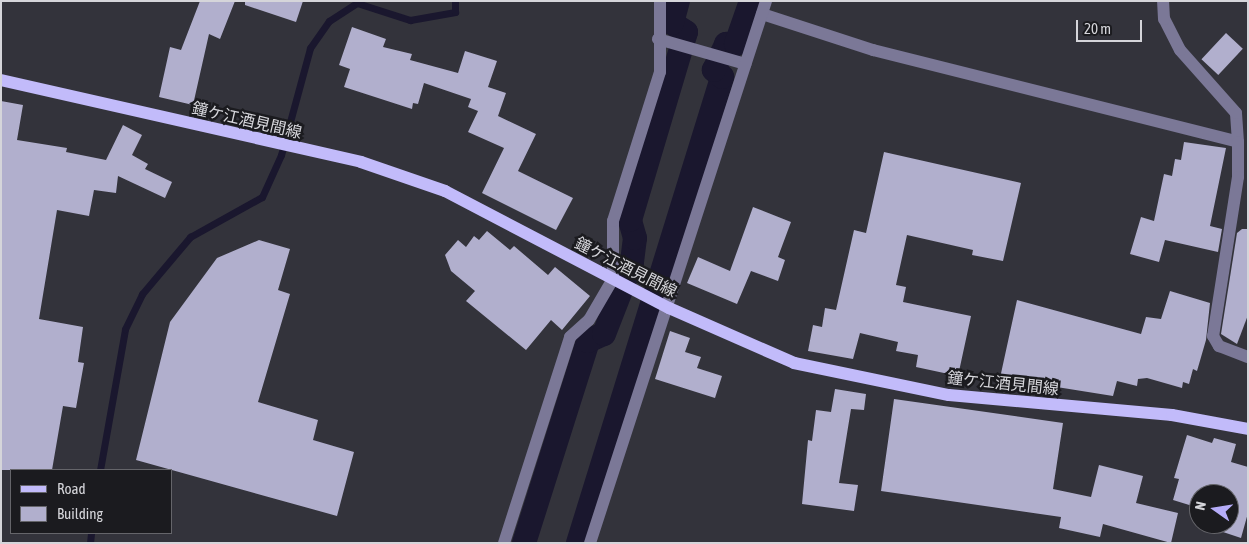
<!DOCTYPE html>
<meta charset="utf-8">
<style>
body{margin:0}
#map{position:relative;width:1249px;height:544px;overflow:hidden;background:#33333b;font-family:"Asap Condensed","Noto Sans JP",sans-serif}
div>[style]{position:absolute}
.stream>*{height:7px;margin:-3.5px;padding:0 3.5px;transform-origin:3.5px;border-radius:3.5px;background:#1a172e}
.canal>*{height:24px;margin:-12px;padding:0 12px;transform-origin:12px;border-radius:12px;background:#1a172e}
.building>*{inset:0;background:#b1afcd;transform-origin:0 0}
.minor>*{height:12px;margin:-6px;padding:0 6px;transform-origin:6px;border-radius:6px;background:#7b7897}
.major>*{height:12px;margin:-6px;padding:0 6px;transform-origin:6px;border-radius:6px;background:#c2bbfa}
span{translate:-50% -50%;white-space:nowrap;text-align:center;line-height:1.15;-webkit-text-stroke:5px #1b1b1f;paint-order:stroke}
.street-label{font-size:16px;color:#d5d5da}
.frame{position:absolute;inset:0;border:2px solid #d5d5da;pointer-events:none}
.legend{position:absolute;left:10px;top:469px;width:162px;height:65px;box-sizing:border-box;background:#1b1b1f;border:1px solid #65656a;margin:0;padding:6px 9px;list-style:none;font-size:15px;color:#d5d5da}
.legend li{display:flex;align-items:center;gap:10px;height:25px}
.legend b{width:25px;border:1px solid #65656a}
.north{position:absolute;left:1189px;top:484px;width:50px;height:50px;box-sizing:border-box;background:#1b1b1f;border:1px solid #65656a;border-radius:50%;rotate:283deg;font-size:14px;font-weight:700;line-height:20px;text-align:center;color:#d5d5da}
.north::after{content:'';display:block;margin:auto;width:18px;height:22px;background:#b5acf8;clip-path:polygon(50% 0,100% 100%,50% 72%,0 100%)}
.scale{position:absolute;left:1076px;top:20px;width:66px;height:22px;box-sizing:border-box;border:2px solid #d5d5da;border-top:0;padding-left:6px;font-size:15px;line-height:18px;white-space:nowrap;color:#d5d5da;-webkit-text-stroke:4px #1b1b1f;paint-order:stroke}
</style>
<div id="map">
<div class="stream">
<i style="left:100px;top:470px;width:143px;rotate:-79.9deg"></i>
<i style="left:125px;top:329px;width:39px;rotate:-64deg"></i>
<i style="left:142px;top:294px;width:75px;rotate:-49.9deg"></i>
<i style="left:190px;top:237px;width:82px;rotate:-29.1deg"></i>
<i style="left:262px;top:197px;width:46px;rotate:-65.7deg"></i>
<i style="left:281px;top:155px;width:111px;rotate:-74.8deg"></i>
<i style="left:310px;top:48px;width:33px;rotate:-55deg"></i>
<i style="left:329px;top:21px;width:33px;rotate:-33deg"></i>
<i style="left:357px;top:3px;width:56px;rotate:17.8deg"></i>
<i style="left:410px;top:20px;width:46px;rotate:-10.1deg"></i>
<i style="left:455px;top:12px;width:11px;rotate:-90deg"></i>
<i style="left:90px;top:543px;width:10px;rotate:-84deg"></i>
</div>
<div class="canal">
<i style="left:524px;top:543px;width:212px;rotate:-72.4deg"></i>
<i style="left:588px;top:341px;width:17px;rotate:-24deg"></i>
<i style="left:604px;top:334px;width:77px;rotate:-68.7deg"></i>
<i style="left:632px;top:262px;width:24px;rotate:-83deg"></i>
<i style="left:635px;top:238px;width:19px;rotate:-106deg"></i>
<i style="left:630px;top:220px;width:196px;rotate:-73.4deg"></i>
<i style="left:686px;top:32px;width:17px;rotate:-147deg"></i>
<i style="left:672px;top:23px;width:23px;rotate:-75deg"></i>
<i style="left:578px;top:543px;width:488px;rotate:-72.8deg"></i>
<i style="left:722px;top:77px;width:11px;rotate:-139deg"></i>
<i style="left:714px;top:70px;width:29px;rotate:-65deg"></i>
<i style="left:726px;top:44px;width:10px"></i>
<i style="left:736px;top:44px;width:46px;rotate:-70.8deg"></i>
</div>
<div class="building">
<i style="clip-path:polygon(200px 1px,235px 1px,220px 39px,209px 34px,193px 105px,159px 97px,170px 47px,181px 50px)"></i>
<i style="clip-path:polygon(245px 1px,303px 1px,296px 22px,245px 5px)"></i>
<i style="clip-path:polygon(352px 27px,386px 39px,383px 47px,412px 54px,410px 60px,458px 73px,465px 51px,497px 61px,488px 87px,506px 93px,498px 116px,536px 134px,518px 171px,573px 198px,556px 230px,482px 193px,504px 148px,468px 132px,478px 111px,468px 107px,471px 99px,424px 83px,418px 104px,413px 103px,412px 109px,344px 87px,350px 69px,339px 65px)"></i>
<i style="left:1226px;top:33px;width:23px;height:36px;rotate:43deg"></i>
<i style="clip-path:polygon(1px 101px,23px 105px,17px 140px,67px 148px,66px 152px,106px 160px,123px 125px,142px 135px,132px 155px,148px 164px,145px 169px,172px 182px,165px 198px,118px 176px,116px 193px,94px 190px,89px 216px,57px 210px,39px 319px,83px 327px,78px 362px,84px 363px,76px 408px,63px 406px,52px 470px,1px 470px)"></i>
<i style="clip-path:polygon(1184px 142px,1226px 148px,1210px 226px,1222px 229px,1218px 252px,1165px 240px,1159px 262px,1130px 254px,1141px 217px,1154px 221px,1164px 174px,1172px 176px,1175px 159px,1181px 160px)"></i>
<i style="clip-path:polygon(884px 152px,1021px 183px,1003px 261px,972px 255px,973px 250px,907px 235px,896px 285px,906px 287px,903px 302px,971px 316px,958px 376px,916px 367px,918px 355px,896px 351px,898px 342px,860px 333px,853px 359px,808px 351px,813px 325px,822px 327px,825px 308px,836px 310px,854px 230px,866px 233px)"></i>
<i style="clip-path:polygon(753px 207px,791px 222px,778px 257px,785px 260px,778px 281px,751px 271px,737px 304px,687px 283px,698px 257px,730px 271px)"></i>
<i style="clip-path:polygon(1242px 229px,1248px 229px,1248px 315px,1237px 344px,1221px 334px,1237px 233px)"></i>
<i style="clip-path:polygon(487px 231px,510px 250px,514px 246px,548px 275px,555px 267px,590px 296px,562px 330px,551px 320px,526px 350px,466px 301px,475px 291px,451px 271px,445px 255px,458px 240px,466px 247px,474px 236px,479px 240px)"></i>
<i style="clip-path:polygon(259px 240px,290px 249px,278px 290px,290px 294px,258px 402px,318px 420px,313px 440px,354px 452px,337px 516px,136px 460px,170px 322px,217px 258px)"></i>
<i style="clip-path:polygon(1170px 291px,1210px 303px,1206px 340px,1197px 371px,1193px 369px,1189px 384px,1183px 382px,1182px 388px,1147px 378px,1138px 379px,1137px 386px,1117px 381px,1113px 396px,1000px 378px,1017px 300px,1141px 334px,1146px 317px,1161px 319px)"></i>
<i style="clip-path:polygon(670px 331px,690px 338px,685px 352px,701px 357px,697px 368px,722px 376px,715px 398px,655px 379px)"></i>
<i style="clip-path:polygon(835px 389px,866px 394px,864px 410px,851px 409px,839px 483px,858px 485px,854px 511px,802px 504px,808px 440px,812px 441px,816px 410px,831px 412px)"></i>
<i style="clip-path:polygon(894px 399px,1063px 423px,1053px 489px,1091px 497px,1099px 465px,1143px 476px,1136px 503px,1178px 513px,1171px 543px,1103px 524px,1100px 537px,1059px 528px,1061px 517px,881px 491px)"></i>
<i style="clip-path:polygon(1187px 435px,1212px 443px,1214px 438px,1236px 444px,1231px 462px,1248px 467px,1248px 513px,1241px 538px,1220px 531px,1222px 524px,1229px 524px,1229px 494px,1199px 494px,1199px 508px,1173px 500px,1179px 479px,1174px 478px)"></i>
</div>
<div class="minor">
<i style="left:762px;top:14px;width:117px;rotate:18deg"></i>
<i style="left:873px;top:50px;width:376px;rotate:14.1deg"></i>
<i style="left:1238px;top:142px;width:29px;rotate:-94deg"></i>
<i style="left:1236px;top:113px;width:84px;rotate:-131.6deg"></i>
<i style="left:1180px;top:50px;width:35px;rotate:-117deg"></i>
<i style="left:1164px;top:19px;width:18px;rotate:-93deg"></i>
<i style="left:658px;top:39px;width:91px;rotate:15.9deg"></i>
<i style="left:1238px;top:142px;width:35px;rotate:90deg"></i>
<i style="left:1238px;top:177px;width:161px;rotate:98.9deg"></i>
<i style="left:1213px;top:336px;width:12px;rotate:59deg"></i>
<i style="left:1219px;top:346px;width:31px;rotate:21deg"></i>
<i style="left:504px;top:543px;width:216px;rotate:-72.2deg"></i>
<i style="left:570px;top:337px;width:25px;rotate:-42deg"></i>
<i style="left:589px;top:320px;width:48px;rotate:-59.7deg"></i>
<i style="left:613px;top:279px;width:58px;rotate:-90deg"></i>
<i style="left:613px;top:221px;width:156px;rotate:-72.5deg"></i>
<i style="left:660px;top:72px;width:71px;rotate:-90deg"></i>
<i style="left:590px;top:543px;width:570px;rotate:-72.01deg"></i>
</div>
<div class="major">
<i style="left:1px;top:80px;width:369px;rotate:12.8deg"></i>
<i style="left:361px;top:162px;width:89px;rotate:19deg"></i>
<i style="left:445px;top:191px;width:253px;rotate:27.6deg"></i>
<i style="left:669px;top:308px;width:137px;rotate:23.7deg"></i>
<i style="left:794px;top:363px;width:158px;rotate:11.7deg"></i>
<i style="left:949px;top:395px;width:224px;rotate:5.1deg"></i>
<i style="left:1172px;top:415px;width:77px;rotate:10.4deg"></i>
</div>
<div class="street-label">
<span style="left:247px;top:120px;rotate:13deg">鐘ケ江酒見間線</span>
<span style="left:626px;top:267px;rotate:27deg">鐘ケ江酒見間線</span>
<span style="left:1003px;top:383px;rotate:6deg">鐘ケ江酒見間線</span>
</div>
<div class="frame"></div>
<ul class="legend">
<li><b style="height:6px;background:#c2bbfa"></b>Road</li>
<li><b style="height:14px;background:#b1afcd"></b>Building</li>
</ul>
<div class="north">N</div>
<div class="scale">20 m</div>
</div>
